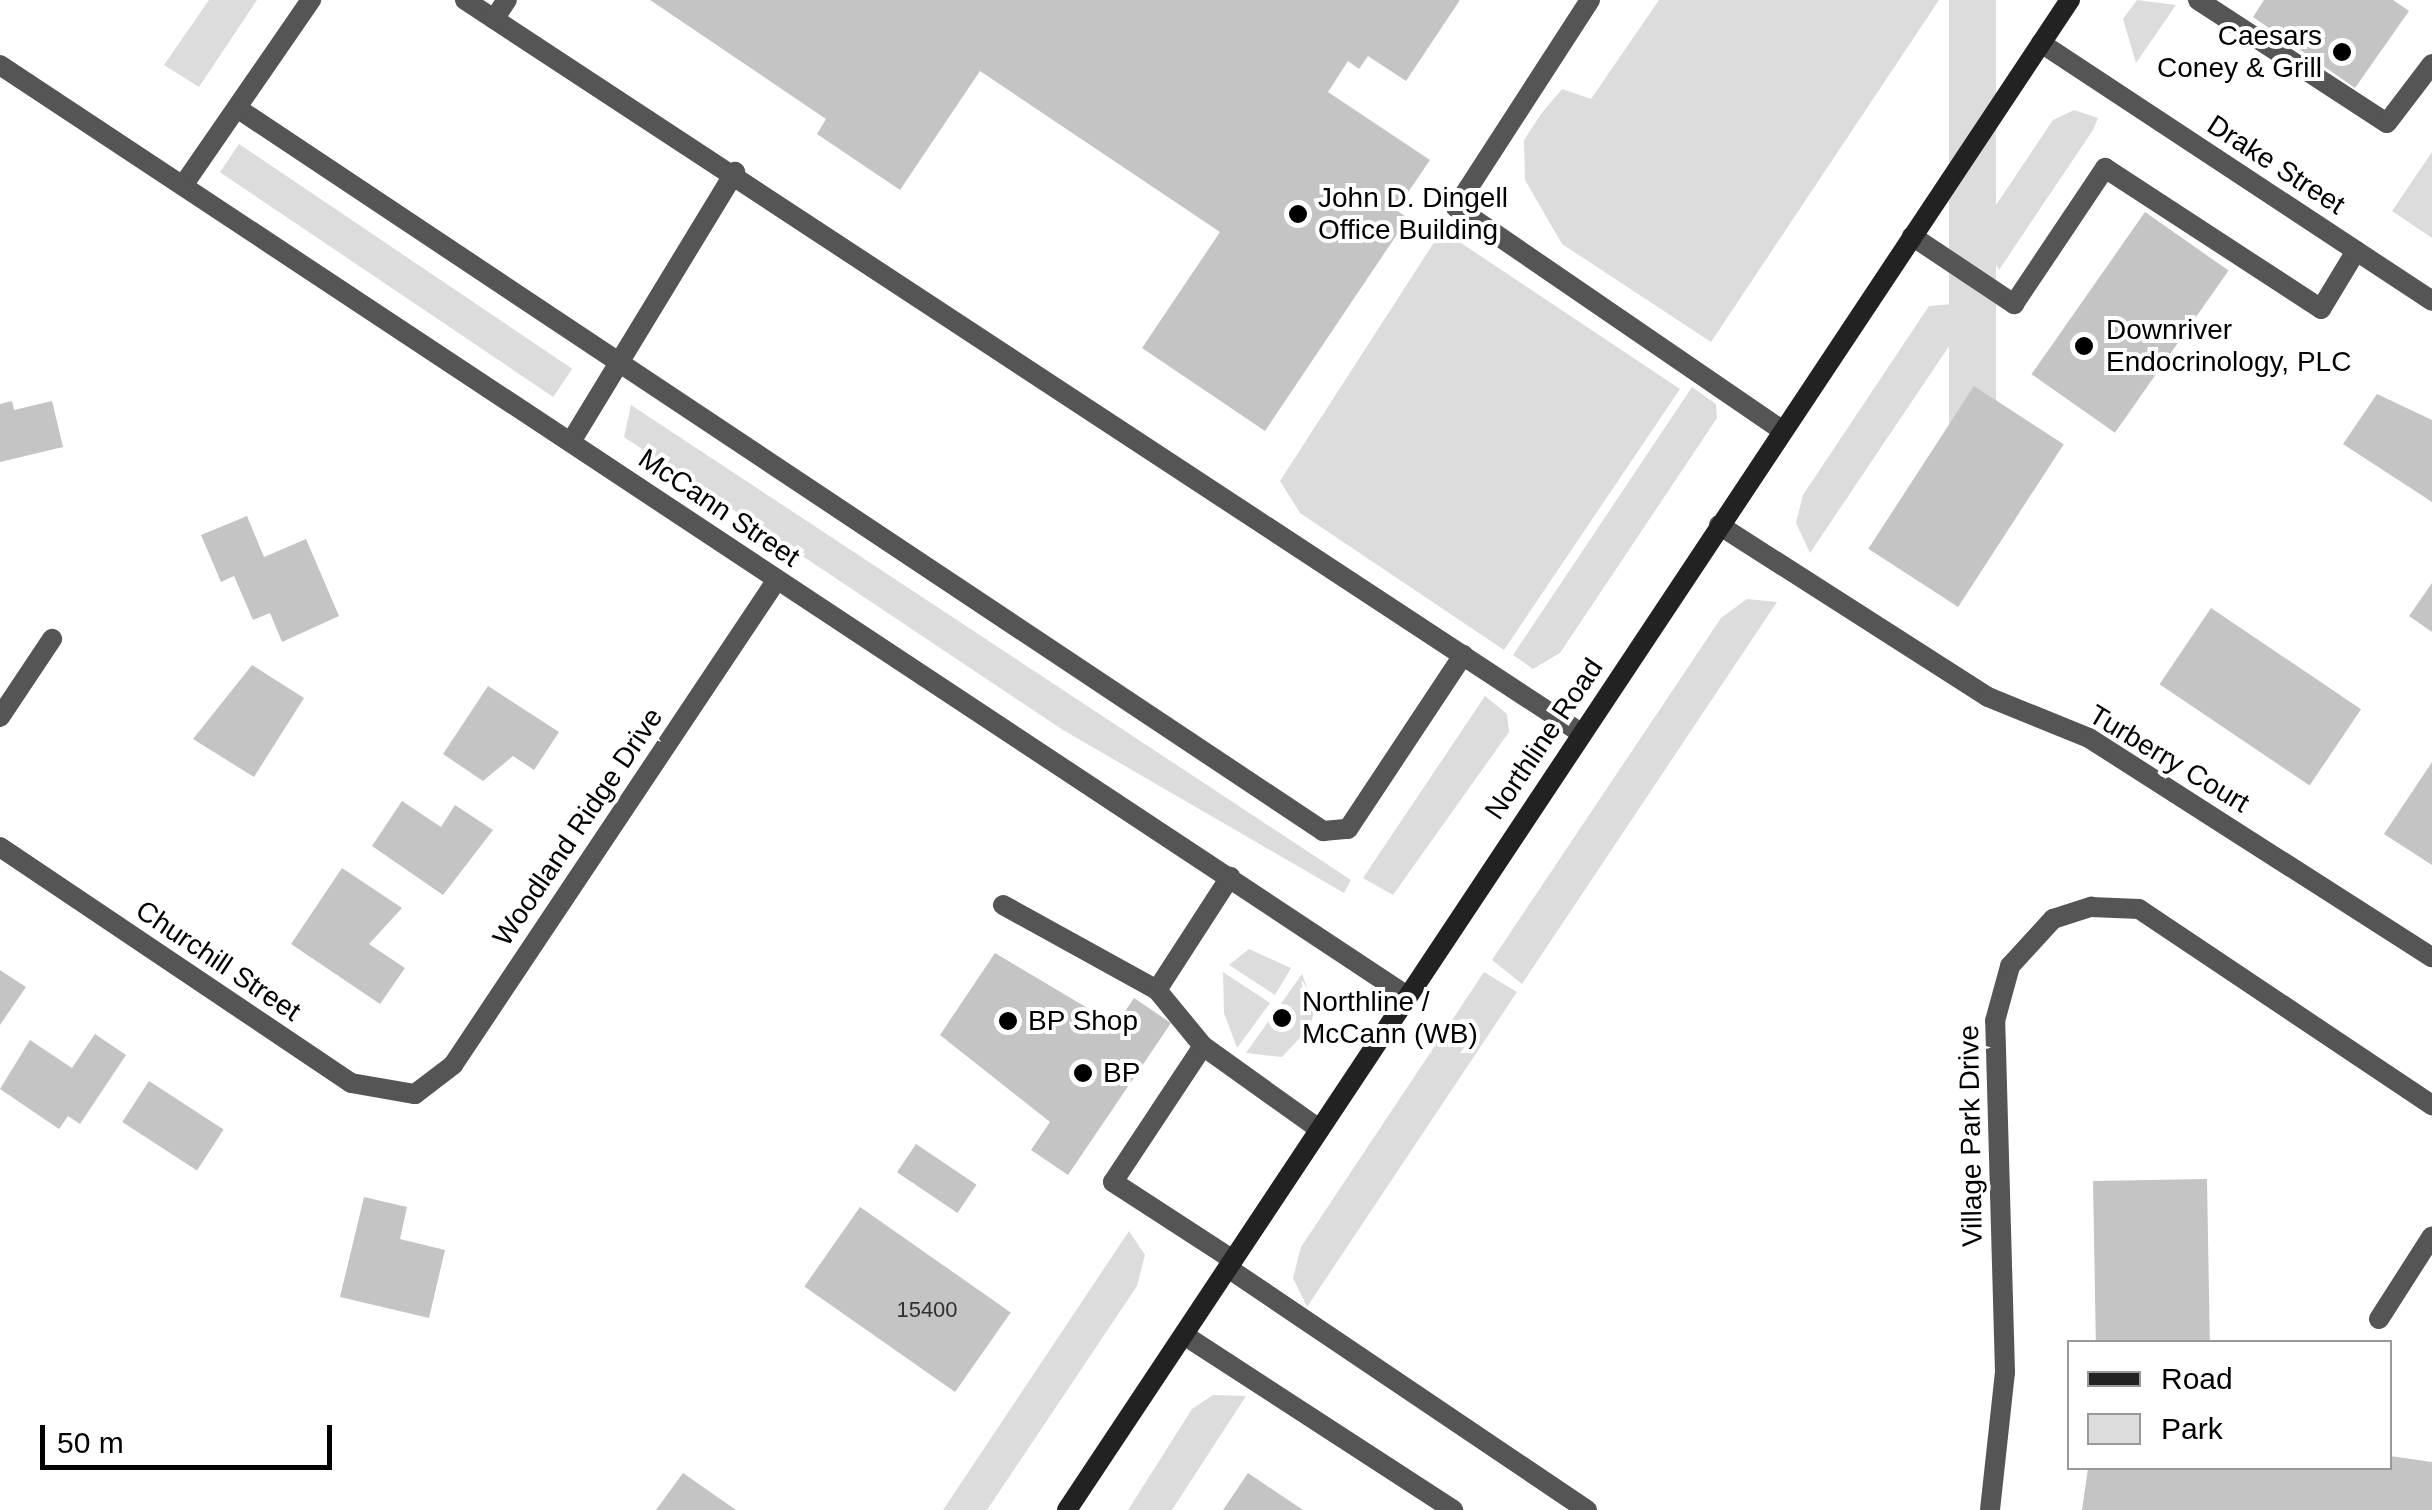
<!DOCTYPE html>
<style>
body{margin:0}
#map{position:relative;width:2432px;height:1510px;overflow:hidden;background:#fff;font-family:Helvetica,sans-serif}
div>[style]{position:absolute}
.green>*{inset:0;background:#dcdcdc;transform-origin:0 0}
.building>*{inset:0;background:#c4c4c4;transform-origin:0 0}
.service>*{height:20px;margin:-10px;padding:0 10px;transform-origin:10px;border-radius:10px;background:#555}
.minor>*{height:20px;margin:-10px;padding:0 10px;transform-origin:10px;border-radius:10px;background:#555}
.secondary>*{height:20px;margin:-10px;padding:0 10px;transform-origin:10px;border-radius:10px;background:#222}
.dots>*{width:28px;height:28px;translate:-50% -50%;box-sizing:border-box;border:5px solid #fff;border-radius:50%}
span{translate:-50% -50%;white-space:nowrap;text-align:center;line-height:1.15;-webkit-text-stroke:8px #fff;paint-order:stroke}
.number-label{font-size:22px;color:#313131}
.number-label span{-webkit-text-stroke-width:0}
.poi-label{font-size:28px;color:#000}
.right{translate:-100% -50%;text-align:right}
.left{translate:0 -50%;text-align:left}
.street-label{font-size:28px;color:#000}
.legend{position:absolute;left:2067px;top:1340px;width:325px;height:130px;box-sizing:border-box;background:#fff;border:2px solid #999;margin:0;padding:12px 18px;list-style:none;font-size:30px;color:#000}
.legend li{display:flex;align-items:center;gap:20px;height:50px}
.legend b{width:50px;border:2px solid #999}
.scale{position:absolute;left:40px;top:1425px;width:292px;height:45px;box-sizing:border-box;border:5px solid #000;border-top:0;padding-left:12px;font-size:30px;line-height:35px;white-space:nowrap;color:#000;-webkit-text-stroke:8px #fff;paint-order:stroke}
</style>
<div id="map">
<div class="green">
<i style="clip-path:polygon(209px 0,257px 0,199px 87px,164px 65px)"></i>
<i style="clip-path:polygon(1659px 0,1939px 0,1711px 342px,1562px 244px,1525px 180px,1524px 140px,1541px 114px,1562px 89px,1591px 99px)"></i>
<i style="left:1949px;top:0;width:47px;height:424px"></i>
<i style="clip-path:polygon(2137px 0,2176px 5px,2136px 63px,2123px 19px)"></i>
<i style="clip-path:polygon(2074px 110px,2098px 118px,2093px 130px,1999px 270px,1978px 232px,2053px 120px)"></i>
<i style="left:239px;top:144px;width:402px;height:34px;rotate:34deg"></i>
<i style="clip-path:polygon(2432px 152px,2432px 238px,2392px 211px)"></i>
<i style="clip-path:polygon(1449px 235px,1680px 389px,1504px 650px,1300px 513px,1280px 481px,1433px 244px)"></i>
<i style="clip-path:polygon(1953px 304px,1974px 309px,1810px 553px,1796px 523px,1803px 495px,1929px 306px)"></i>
<i style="clip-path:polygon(1692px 387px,1716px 404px,1717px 418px,1560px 653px,1533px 669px,1513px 655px)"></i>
<i style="clip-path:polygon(631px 405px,1351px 880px,1344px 893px,1063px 730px,624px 437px)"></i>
<i style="clip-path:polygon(1747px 599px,1777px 602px,1522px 984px,1492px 960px,1721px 618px)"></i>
<i style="clip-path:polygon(1485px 696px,1507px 714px,1509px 732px,1393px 895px,1363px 878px)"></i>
<i style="clip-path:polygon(1249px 949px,1291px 968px,1275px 995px,1229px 965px)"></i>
<i style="clip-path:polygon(1223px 972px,1270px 1003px,1237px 1048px,1224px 1013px)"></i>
<i style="clip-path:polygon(1484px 972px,1517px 992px,1307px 1307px,1293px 1278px,1301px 1247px)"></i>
<i style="clip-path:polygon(1302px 974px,1315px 1009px,1310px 1027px,1282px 1057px,1246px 1053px)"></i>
<i style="clip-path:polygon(1129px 1231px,1145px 1255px,1137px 1286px,987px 1510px,943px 1510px)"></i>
<i style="clip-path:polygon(1213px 1395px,1246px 1396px,1172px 1510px,1128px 1510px,1192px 1409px)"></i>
</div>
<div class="building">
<i style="clip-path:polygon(650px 0,1460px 0,1406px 81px,1368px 56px,1359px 69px,1348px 61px,1328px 92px,1430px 160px,1396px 210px,1408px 218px,1265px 431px,1142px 348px,1220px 232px,980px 71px,900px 190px,817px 134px,826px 119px)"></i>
<i style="clip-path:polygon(2264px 0,2393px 0,2409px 11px,2355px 88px,2253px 17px)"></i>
<i style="left:2145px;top:212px;width:102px;height:198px;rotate:35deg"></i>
<i style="left:1974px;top:386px;width:107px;height:194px;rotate:33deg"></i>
<i style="clip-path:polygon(2377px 394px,2432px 420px,2432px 502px,2343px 444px)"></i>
<i style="clip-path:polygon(12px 401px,14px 410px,52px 401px,63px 447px,0 462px,0 404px)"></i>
<i style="clip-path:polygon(247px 516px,264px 557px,306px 539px,339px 616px,282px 642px,270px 613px,253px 620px,234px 576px,221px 582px,201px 535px)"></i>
<i style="clip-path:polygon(2432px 583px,2432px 632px,2409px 616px)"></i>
<i style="left:2211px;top:608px;width:181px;height:92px;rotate:34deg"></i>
<i style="clip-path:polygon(252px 665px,304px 698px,254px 777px,193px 739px)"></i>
<i style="clip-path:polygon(488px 686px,559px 732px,534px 770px,513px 756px,483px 781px,443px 754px)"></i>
<i style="clip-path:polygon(2432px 762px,2432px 865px,2384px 834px)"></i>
<i style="clip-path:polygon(402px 801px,441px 827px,455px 805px,493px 830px,443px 895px,372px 846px)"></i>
<i style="clip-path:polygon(342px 868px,402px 908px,369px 944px,405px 968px,380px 1004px,291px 944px)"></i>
<i style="clip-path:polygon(995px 953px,1116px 1025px,1134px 998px,1171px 1023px,1068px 1175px,1031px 1150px,1050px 1122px,940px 1035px)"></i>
<i style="clip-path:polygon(0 970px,26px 987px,0 1025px)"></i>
<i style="clip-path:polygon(95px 1034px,126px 1055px,80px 1124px,68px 1116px,59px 1129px,0 1089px,30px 1040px,72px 1068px)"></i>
<i style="left:149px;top:1081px;width:89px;height:49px;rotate:33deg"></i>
<i style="left:916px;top:1144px;width:73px;height:34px;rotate:34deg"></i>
<i style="left:2207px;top:1179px;width:163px;height:114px;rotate:89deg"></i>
<i style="clip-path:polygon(364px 1197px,407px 1207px,400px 1239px,445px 1250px,429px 1318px,340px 1297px)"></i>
<i style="left:860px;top:1207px;width:184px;height:97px;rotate:35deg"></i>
<i style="clip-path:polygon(2390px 1456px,2432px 1462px,2432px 1510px,2082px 1510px,2088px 1468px,2390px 1468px)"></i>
<i style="clip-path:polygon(683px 1473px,736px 1510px,656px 1510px)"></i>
<i style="clip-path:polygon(1248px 1473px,1303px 1510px,1223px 1510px)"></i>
</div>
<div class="service">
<i style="left:465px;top:0;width:1335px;rotate:33.3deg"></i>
<i style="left:1590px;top:0;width:247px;rotate:122.9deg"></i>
<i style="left:1456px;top:207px;width:395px;rotate:34.4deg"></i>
<i style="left:2198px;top:0;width:225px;rotate:33.1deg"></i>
<i style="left:2387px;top:123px;width:74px;rotate:-52.7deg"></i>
<i style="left:494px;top:19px;width:23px;rotate:-56deg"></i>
<i style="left:237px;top:108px;width:1305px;rotate:33.65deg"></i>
<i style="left:1323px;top:831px;width:25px;rotate:-5deg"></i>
<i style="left:1348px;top:829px;width:209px;rotate:-56.5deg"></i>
<i style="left:184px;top:184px;width:224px;rotate:-55.4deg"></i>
<i style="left:1912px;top:236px;width:123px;rotate:33.7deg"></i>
<i style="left:2014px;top:304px;width:164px;rotate:-56.2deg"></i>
<i style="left:2105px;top:168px;width:258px;rotate:33.1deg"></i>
<i style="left:2321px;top:309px;width:68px;rotate:-58.9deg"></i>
<i style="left:572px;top:440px;width:314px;rotate:-58.7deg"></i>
<i style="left:1003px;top:905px;width:176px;rotate:28.9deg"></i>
<i style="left:1157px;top:990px;width:135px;rotate:-57.1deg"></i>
<i style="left:1157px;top:990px;width:72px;rotate:50.6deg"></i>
<i style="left:1203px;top:1046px;width:163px;rotate:123.5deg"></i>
<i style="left:1113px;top:1182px;width:143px;rotate:33deg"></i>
<i style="left:1203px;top:1046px;width:143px;rotate:35.6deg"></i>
<i style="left:1228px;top:1268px;width:433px;rotate:34deg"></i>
<i style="left:2379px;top:1319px;width:98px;rotate:-57.4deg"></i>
<i style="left:1184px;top:1335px;width:321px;rotate:33deg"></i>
<i style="left:1990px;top:1510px;width:139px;rotate:-83.8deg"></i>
<i style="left:2005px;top:1372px;width:351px;rotate:-91.6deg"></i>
<i style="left:1995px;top:1021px;width:57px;rotate:-74.7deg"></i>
<i style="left:2010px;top:966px;width:64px;rotate:-47.5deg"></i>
<i style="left:2053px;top:919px;width:40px;rotate:-18deg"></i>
<i style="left:2091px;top:907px;width:48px;rotate:2.4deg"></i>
<i style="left:2139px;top:909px;width:353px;rotate:33.8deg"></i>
</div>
<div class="minor">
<i style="left:2041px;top:43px;width:468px;rotate:33.4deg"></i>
<i style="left:0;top:65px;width:1687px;rotate:33.49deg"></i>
<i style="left:1719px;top:525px;width:319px;rotate:32.6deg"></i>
<i style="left:1988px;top:697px;width:109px;rotate:22.1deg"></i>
<i style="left:2089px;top:738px;width:407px;rotate:32.6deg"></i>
<i style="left:0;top:717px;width:94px;rotate:-56.3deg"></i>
<i style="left:0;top:847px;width:423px;rotate:33.9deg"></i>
<i style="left:351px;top:1083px;width:65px;rotate:9.8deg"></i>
<i style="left:415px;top:1094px;width:48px;rotate:-37.3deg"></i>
<i style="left:453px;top:1065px;width:582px;rotate:-56.28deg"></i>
</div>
<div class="secondary">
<i style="left:1067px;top:1510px;width:1813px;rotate:-56.41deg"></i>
</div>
<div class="dots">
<i style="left:2342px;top:52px;background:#000"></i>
<i style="left:1298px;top:214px;background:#000"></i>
<i style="left:2084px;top:346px;background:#000"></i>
<i style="left:1282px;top:1018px;background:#000"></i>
<i style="left:1008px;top:1021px;background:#000"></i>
<i style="left:1083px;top:1073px;background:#000"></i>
</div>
<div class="number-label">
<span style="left:927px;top:1310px">15400</span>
</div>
<div class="poi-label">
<span class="right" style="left:2322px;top:52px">Caesars<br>Coney &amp; Grill</span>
<span class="left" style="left:1318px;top:214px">John D. Dingell<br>Office Building</span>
<span class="left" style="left:2106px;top:346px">Downriver<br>Endocrinology, PLC</span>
<span class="left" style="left:1302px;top:1018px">Northline /<br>McCann (WB)</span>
<span class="left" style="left:1028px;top:1021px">BP Shop</span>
<span class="left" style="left:1103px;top:1073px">BP</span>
</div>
<div class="street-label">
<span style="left:2276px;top:165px;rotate:33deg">Drake Street</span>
<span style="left:719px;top:508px;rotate:34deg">McCann Street</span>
<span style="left:1544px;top:739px;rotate:-56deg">Northline Road</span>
<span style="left:2169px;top:759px;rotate:31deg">Turberry Court</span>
<span style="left:578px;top:827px;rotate:-56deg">Woodland Ridge Drive</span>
<span style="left:218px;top:961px;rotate:34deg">Churchill Street</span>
<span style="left:1971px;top:1136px;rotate:-91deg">Village Park Drive</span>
</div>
<ul class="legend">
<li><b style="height:12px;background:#222"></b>Road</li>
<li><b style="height:28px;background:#dcdcdc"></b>Park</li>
</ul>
<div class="scale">50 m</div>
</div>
